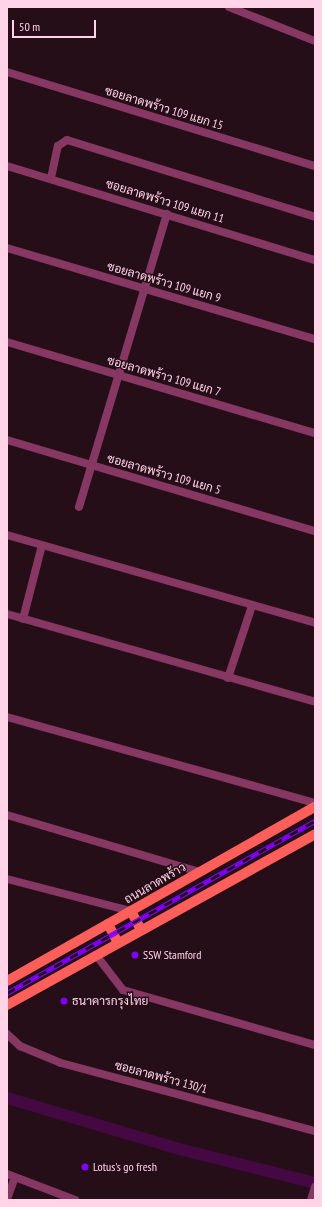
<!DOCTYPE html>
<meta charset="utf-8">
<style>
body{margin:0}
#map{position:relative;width:322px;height:1207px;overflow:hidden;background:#260e18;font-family:"PT Sans Narrow",Sarabun,sans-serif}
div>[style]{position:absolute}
.canal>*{height:12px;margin:-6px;padding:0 6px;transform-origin:6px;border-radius:6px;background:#440842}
.minor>*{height:8px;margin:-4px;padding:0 4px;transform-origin:4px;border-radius:4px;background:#863863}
.primary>*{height:10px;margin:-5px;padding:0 5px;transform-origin:5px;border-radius:5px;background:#ff5f5a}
.rail>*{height:4.5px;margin-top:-2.25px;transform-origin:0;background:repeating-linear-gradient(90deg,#260e18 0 9px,#8100fe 0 18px);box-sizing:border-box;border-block:1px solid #8100fe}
.dots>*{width:11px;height:11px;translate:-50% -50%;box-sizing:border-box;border:2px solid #260e18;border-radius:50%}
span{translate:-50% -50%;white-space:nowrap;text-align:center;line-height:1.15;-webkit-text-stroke:3px #260e18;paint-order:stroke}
.street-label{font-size:12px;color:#ffd3e8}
.poi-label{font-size:12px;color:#ffd3e8}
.left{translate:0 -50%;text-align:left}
.frame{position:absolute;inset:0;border:8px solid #ffd3e8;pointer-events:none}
.scale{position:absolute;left:12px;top:20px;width:84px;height:18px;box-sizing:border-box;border:2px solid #ffd3e8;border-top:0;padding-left:5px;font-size:12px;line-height:14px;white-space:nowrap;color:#ffd3e8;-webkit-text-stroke:3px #260e18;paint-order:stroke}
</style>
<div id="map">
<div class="canal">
<i style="left:7px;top:1098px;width:184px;rotate:16.5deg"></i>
<i style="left:183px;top:1150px;width:136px;rotate:14deg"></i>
</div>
<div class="minor">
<i style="left:229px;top:7px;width:92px;rotate:21.6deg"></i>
<i style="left:7px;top:72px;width:322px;rotate:17deg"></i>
<i style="left:7px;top:166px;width:322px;rotate:17deg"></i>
<i style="left:51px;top:178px;width:33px;rotate:-78deg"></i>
<i style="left:58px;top:146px;width:11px;rotate:-34deg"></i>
<i style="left:67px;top:140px;width:260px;rotate:17.2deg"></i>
<i style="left:7px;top:248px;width:321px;rotate:16.5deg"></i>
<i style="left:7px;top:342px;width:321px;rotate:16.5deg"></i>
<i style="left:7px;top:440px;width:321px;rotate:16.5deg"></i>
<i style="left:79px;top:507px;width:306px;rotate:-73.3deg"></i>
<i style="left:7px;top:535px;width:320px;rotate:15.9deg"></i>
<i style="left:7px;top:614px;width:320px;rotate:15.9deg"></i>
<i style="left:23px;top:619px;width:76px;rotate:-75.6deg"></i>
<i style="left:228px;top:678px;width:76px;rotate:-71.6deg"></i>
<i style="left:7px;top:717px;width:320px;rotate:15.6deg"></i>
<i style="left:7px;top:815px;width:201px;rotate:16.5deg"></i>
<i style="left:7px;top:879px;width:128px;rotate:14.5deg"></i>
<i style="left:96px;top:955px;width:44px;rotate:52.4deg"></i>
<i style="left:123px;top:990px;width:200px;rotate:16deg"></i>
<i style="left:7px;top:1034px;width:18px;rotate:43deg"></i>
<i style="left:20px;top:1046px;width:44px;rotate:22.5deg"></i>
<i style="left:61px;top:1063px;width:263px;rotate:15deg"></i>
<i style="left:7px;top:1174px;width:73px;rotate:20.9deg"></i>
<i style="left:7px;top:1199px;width:23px;rotate:-70deg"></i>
<i style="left:311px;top:1200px;width:14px;rotate:-73deg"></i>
</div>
<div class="primary">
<i style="left:131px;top:911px;width:21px;rotate:62deg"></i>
<i style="left:108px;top:924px;width:21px;rotate:62deg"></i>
<i style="left:7px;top:981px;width:354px;rotate:-29.5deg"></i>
<i style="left:7px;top:1005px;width:352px;rotate:-29deg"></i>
</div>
<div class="rail">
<i style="left:7px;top:993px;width:353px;rotate:-29.2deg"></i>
</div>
<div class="dots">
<i style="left:135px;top:955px;background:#8100fe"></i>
<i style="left:64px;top:1001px;background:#8100fe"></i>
<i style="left:85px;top:1167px;background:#8100fe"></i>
</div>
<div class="street-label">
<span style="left:164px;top:108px;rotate:17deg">ซอยลาดพร้าว 109 แยก 15</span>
<span style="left:165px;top:201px;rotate:17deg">ซอยลาดพร้าว 109 แยก 11</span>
<span style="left:164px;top:282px;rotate:16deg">ซอยลาดพร้าว 109 แยก 9</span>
<span style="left:164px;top:376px;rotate:16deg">ซอยลาดพร้าว 109 แยก 7</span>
<span style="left:164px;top:474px;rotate:16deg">ซอยลาดพร้าว 109 แยก 5</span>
<span style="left:155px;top:883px;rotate:-30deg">ถนนลาดพร้าว</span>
<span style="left:161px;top:1077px;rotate:15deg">ซอยลาดพร้าว 130/1</span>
</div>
<div class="poi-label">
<span class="left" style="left:143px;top:955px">SSW Stamford</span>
<span class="left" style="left:72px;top:1001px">ธนาคารกรุงไทย</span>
<span class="left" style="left:93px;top:1167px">Lotus's go fresh</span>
</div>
<div class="frame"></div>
<div class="scale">50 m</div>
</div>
